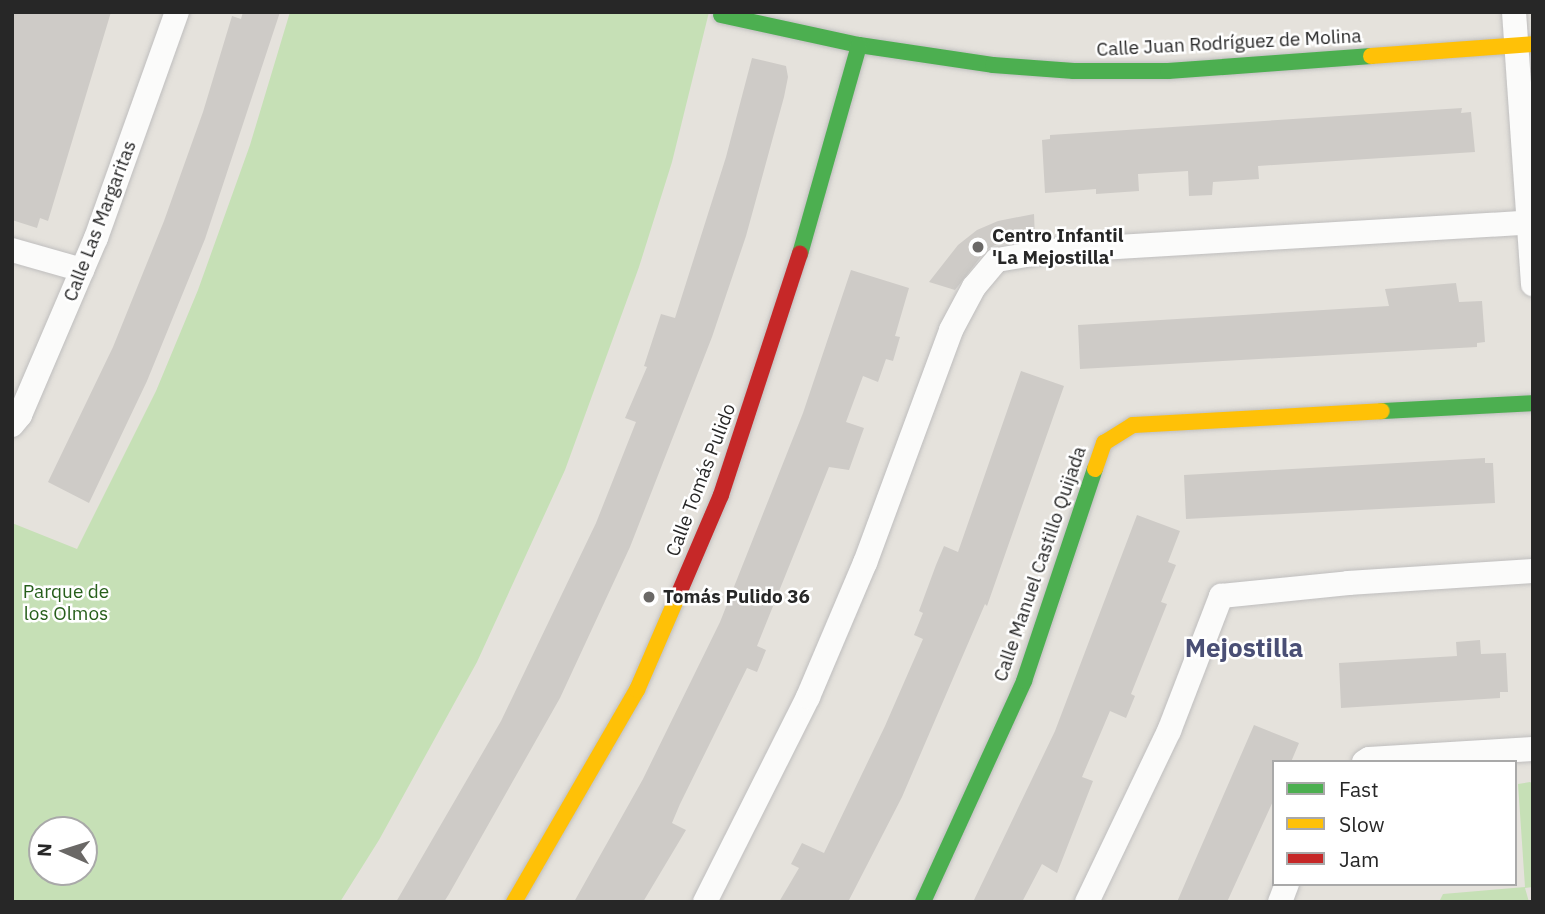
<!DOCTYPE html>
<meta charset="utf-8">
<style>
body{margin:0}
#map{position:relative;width:1545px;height:914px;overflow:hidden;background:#e5e2dc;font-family:"IBM Plex Sans",sans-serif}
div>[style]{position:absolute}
.green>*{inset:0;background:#c6e0b6}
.building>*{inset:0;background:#cecbc7}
.roads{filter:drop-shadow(0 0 2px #bfbebe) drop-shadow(0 0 2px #bfbebe)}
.street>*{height:24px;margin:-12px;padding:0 12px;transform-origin:12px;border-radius:12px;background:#fbfbfa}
.fast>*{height:16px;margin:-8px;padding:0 8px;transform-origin:8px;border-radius:8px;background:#4caf50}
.slow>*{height:16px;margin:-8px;padding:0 8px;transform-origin:8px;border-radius:8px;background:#ffc107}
.jam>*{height:16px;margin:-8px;padding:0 8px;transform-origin:8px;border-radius:8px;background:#c62828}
.dots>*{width:19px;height:19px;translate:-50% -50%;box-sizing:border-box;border:4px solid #fff;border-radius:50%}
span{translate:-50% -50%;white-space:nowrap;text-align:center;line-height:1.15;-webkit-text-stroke:5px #fff;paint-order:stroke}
.street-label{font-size:19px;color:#272727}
.poi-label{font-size:19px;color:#272727;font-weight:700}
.left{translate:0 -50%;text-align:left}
.park-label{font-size:19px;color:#275f1b}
.district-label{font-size:26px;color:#4a4f75;font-weight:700}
.frame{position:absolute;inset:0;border:14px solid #272727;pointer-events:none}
.legend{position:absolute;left:1272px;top:760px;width:245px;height:126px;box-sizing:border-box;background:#fff;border:2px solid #a9a9a9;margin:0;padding:9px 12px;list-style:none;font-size:21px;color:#272727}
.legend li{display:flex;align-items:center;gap:14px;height:35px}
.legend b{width:35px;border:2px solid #a9a9a9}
.north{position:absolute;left:28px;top:816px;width:70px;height:70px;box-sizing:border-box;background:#fff;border:2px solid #a9a9a9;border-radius:50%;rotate:273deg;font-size:19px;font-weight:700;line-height:28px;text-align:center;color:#272727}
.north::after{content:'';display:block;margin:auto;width:24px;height:32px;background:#6a6866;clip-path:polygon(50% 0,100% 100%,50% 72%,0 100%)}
</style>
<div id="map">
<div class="green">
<i style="clip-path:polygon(evenodd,290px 12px,709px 12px,672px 162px,639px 267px,565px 470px,477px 662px,379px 840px,340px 902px,12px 902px,12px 523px,77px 549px,156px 391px,198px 290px,250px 145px,290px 12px,42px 830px,84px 830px,84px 872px,42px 872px,42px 830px)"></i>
<i style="clip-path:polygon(1530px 782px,1533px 784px,1533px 887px,1525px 888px,1529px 902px,1439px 902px,1443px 894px,1525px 887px,1518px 784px)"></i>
</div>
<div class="building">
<i style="clip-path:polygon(12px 12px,111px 12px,48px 221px,40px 218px,37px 228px,12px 220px)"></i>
<i style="clip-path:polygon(243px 12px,280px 12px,205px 239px,147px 381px,89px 503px,48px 482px,113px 347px,164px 221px,203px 112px,232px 16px,241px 19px)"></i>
<i style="clip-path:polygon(752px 58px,786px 66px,788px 77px,784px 97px,746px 236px,712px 337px,630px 547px,560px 698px,449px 894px,444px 902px,396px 902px,501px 721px,596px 523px,636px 422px,625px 418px,647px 367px,644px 366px,661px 314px,675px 318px,726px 157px)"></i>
<i style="clip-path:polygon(1462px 108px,1461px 113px,1471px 112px,1475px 152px,1258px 166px,1259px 179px,1213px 182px,1212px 195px,1189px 196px,1188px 171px,1138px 174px,1139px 191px,1096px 194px,1096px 189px,1045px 193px,1042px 140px,1050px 139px,1050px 135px)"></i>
<i style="clip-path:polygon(1034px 214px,1035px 238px,995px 245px,986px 250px,955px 290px,929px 282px,958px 245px,977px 230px,998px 221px)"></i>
<i style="clip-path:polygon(851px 270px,909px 288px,895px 336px,900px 337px,893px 361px,886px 359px,878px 382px,863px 376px,846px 422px,864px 428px,849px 470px,829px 467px,757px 646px,766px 650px,757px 672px,747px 668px,680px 804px,672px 823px,686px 830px,643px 902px,574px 902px,643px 779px,720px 622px,803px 413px)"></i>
<i style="clip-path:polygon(1456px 283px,1459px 302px,1482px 301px,1485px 342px,1477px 343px,1477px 347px,1080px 369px,1078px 325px,1389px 306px,1385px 289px)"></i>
<i style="clip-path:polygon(1021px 371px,1064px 386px,987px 606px,985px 604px,902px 797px,848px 902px,779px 902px,799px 868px,791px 864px,802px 843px,824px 853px,885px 726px,923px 639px,914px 635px,923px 613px,919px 611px,936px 565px,944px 546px,958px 552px)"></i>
<i style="clip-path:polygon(1485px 458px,1485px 463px,1493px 463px,1495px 503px,1186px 519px,1184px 475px)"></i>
<i style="clip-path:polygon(1137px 515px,1180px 531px,1168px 562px,1176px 565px,1161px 602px,1167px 604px,1131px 694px,1135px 696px,1126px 718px,1110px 711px,1082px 777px,1093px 781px,1057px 873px,1042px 864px,1022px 902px,973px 902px,1055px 731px)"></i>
<i style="clip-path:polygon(1480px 640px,1481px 654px,1506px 653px,1508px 692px,1500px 692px,1500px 698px,1341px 708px,1339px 663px,1457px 656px,1456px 642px)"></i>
<i style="clip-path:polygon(1254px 725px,1299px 743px,1291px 762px,1274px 762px,1274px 799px,1227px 902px,1177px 902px)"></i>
</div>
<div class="roads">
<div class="street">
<i style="left:1514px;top:12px;width:273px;rotate:86deg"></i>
<i style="left:12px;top:250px;width:73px;rotate:15.9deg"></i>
<i style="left:12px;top:425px;width:13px;rotate:-51deg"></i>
<i style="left:20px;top:415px;width:193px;rotate:-66.8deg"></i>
<i style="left:96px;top:238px;width:240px;rotate:-70.3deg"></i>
<i style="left:1364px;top:762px;width:6px;rotate:-31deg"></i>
<i style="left:1369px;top:759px;width:164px;rotate:-3.5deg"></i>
<i style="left:705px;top:902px;width:229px;rotate:-63.3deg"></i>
<i style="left:808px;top:697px;width:146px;rotate:-67deg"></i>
<i style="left:865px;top:563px;width:248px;rotate:-69.7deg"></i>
<i style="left:951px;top:330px;width:49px;rotate:-61.9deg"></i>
<i style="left:974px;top:287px;width:35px;rotate:-50deg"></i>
<i style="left:997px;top:260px;width:54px;rotate:-9.6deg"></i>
<i style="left:1050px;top:251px;width:479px;rotate:-3.4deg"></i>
<i style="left:1087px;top:902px;width:190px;rotate:-64.4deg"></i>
<i style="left:1169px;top:731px;width:145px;rotate:-68.9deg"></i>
<i style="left:1221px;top:596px;width:128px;rotate:-5.8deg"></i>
<i style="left:1348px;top:583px;width:185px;rotate:-3.7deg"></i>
<i style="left:1280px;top:902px;width:19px;rotate:-69deg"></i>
</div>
<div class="fast">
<i style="left:721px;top:15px;width:141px;rotate:12.3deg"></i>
<i style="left:859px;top:45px;width:135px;rotate:8.5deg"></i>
<i style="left:993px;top:65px;width:81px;rotate:4.2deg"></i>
<i style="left:1074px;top:71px;width:94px"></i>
<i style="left:1168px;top:71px;width:204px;rotate:-4.2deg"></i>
<i style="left:800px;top:254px;width:217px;rotate:-74.2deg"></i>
<i style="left:1382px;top:411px;width:151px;rotate:-3deg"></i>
<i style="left:923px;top:902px;width:243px;rotate:-65.4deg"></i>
<i style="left:1024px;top:681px;width:224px;rotate:-71.5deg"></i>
</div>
<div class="slow">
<i style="left:1371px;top:56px;width:162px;rotate:-4.2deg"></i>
<i style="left:1095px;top:469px;width:28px;rotate:-71deg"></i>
<i style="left:1104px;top:443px;width:34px;rotate:-32deg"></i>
<i style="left:1133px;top:425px;width:249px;rotate:-3.2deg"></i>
<i style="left:514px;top:902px;width:245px;rotate:-59.9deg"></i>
<i style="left:637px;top:690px;width:106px;rotate:-66.6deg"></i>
</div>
<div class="jam">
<i style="left:679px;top:593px;width:107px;rotate:-66.8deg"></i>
<i style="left:721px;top:495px;width:254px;rotate:-71.9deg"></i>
</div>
</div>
<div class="dots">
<i style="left:978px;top:247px;background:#6a6866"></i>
<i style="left:649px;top:597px;background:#6a6866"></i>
</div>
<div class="street-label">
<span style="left:1229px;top:43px;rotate:-3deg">Calle Juan Rodríguez de Molina</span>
<span style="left:100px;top:221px;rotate:-69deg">Calle Las Margaritas</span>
<span style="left:701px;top:480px;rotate:-69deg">Calle Tomás Pulido</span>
<span style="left:1040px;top:564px;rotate:-71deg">Calle Manuel Castillo Quijada</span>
</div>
<div class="poi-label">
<span class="left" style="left:992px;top:247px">Centro Infantil<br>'La Mejostilla'</span>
<span class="left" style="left:663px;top:597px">Tomás Pulido 36</span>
</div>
<div class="park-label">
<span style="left:66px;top:603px">Parque de<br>los Olmos</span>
</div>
<div class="district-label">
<span style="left:1244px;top:648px">Mejostilla</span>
</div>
<div class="frame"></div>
<ul class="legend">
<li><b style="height:9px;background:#4caf50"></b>Fast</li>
<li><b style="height:9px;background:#ffc107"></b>Slow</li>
<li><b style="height:9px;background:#c62828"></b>Jam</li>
</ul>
<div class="north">N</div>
</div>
